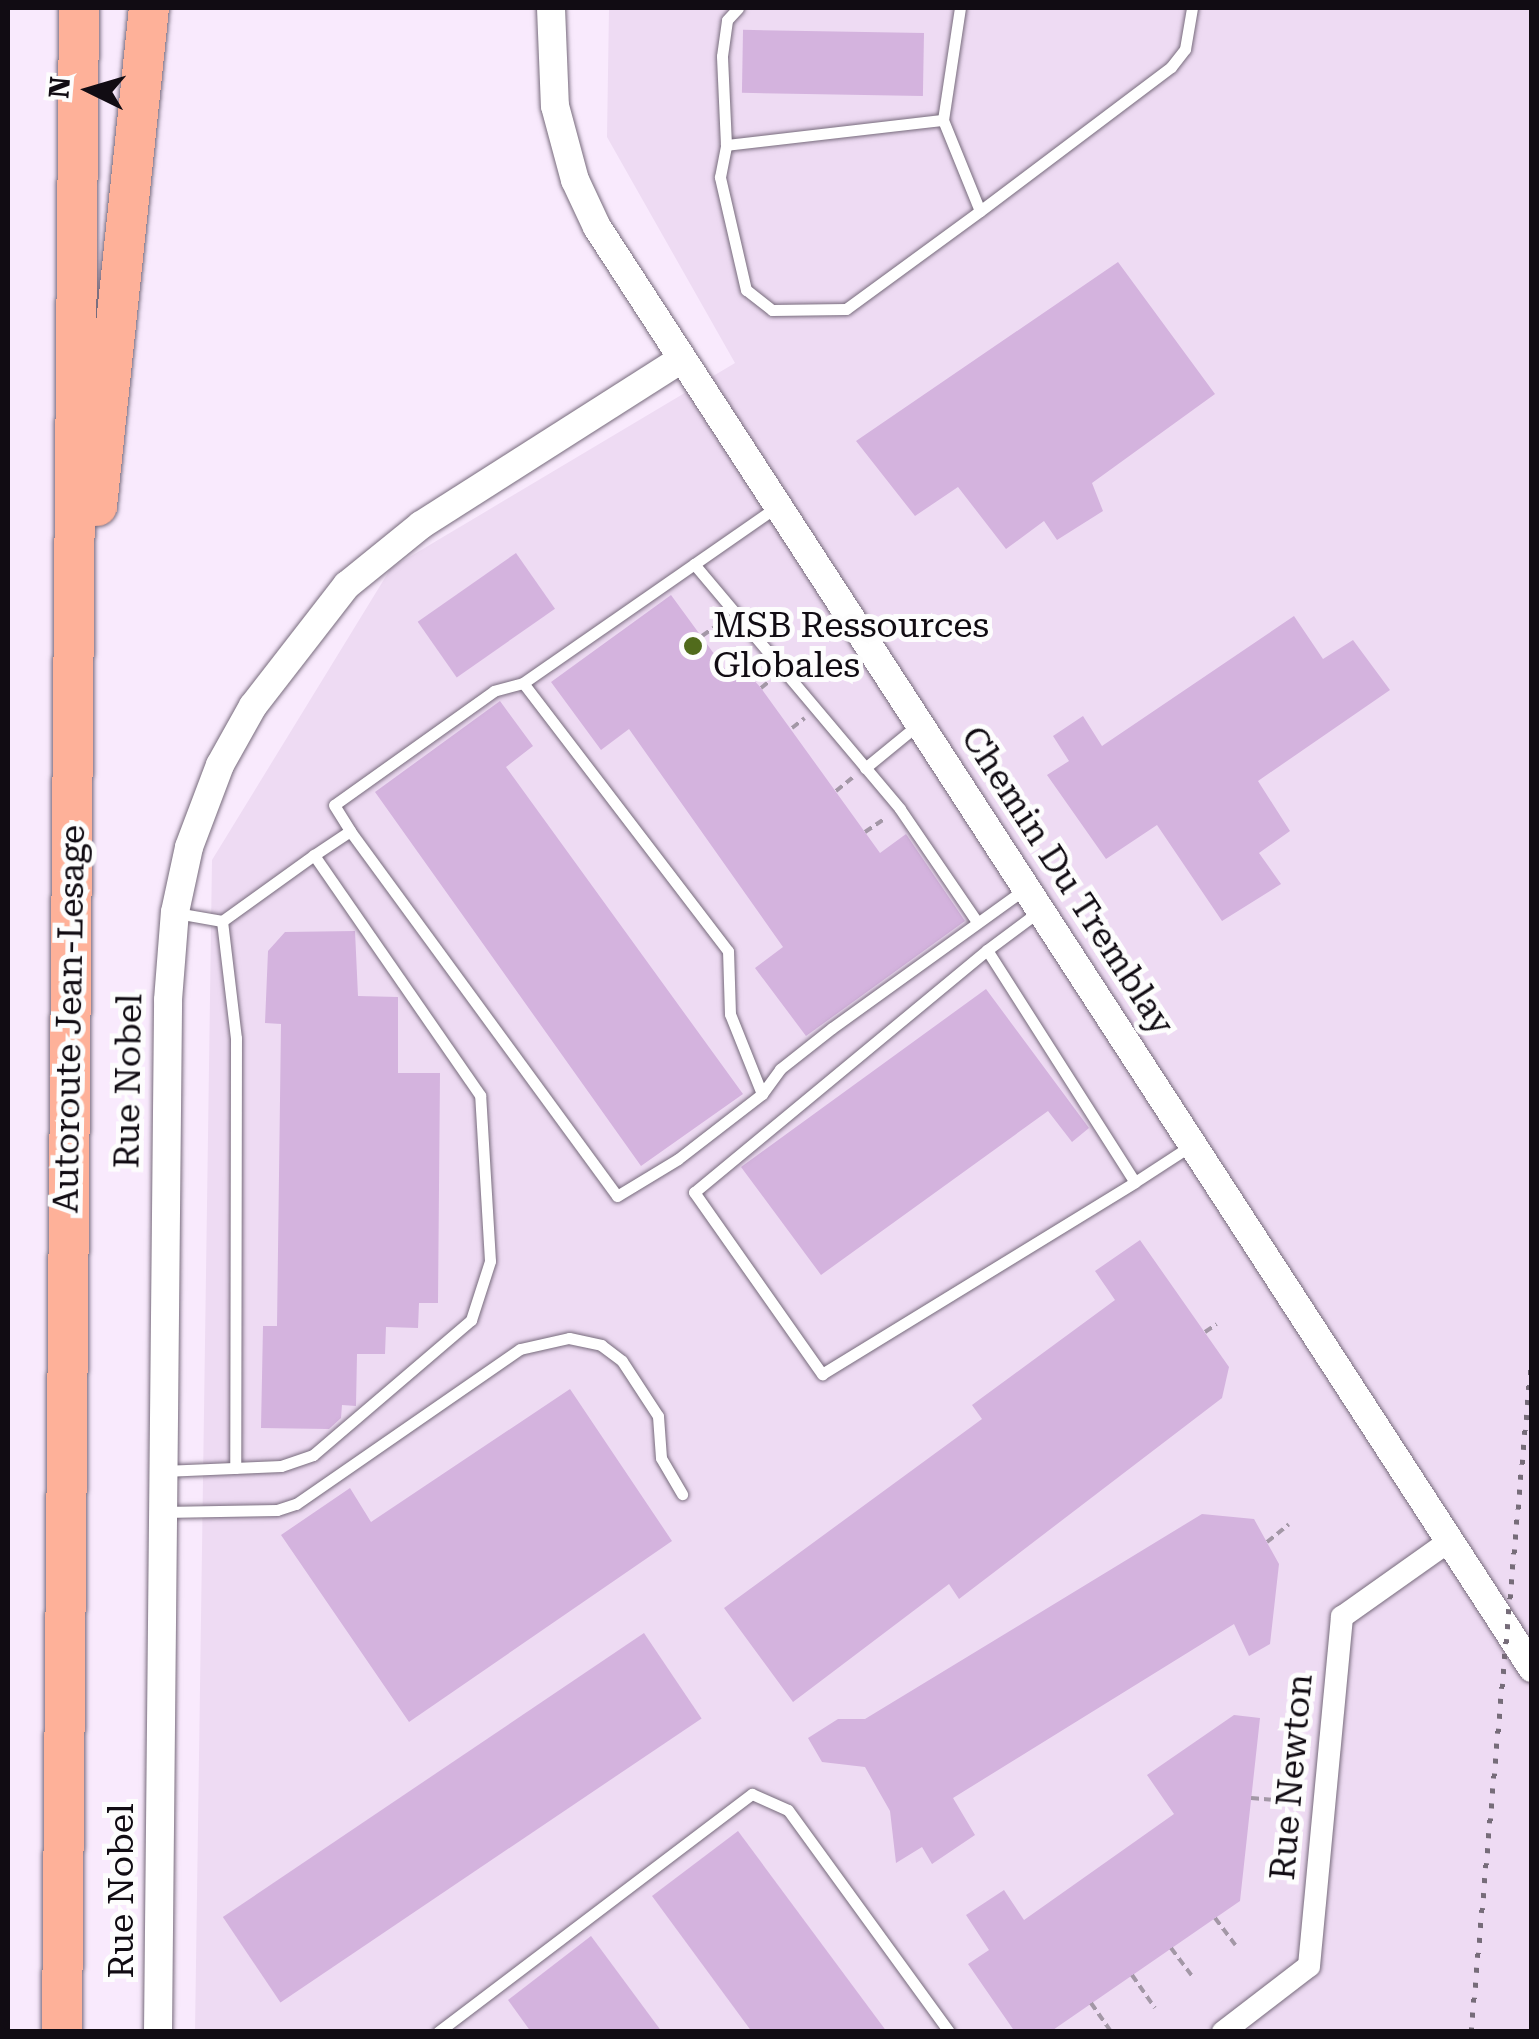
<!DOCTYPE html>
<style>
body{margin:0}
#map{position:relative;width:1539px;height:2039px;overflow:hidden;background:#f9eafd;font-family:"Roboto Serif",serif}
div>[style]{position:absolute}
.built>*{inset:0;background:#eedbf3}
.building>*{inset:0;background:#d4b3de;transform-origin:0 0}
.path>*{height:4px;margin-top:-2px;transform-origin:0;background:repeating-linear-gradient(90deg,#a397a6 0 8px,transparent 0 13px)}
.roads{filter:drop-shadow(0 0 2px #776b7c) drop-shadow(0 0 2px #776b7c)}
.service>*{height:11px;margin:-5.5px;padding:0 5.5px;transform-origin:5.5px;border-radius:5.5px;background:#fff}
.minor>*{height:22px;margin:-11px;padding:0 11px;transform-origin:11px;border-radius:11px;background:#fff}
.tertiary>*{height:28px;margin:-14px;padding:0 14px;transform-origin:14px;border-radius:14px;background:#fff}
.motorway>*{height:40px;margin:-20px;padding:0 20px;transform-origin:20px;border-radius:20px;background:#feb199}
.rail>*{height:5px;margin-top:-2.5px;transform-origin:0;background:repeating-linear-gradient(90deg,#766c79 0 5px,transparent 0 15px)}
.dots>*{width:28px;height:28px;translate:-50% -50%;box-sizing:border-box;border:5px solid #fdfdfd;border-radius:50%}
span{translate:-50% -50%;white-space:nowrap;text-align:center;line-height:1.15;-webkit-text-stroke:10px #fdfdfd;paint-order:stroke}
.poi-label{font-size:35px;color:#110c13}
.left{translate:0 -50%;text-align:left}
.street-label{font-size:35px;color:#110c13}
.frame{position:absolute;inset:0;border:10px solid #110c13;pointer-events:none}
.north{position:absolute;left:40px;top:40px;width:100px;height:100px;-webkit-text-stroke:8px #fdfdfd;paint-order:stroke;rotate:275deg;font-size:28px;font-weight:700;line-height:40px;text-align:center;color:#110c13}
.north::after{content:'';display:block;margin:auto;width:35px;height:45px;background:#110c13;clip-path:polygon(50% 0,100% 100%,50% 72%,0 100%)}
</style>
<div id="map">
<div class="built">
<i style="clip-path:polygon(609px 8px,1531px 8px,1531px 2031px,195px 2032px,212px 860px,391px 568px,735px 363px,607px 137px)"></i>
</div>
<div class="building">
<i style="left:924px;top:33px;width:63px;height:181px;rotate:91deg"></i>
<i style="clip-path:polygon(1118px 262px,1215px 394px,1092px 483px,1103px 511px,1057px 540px,1044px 521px,1006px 549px,958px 487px,915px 516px,856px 441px)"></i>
<i style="left:516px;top:553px;width:68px;height:120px;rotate:55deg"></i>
<i style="clip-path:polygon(671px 595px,731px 677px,742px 667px,761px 688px,880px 853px,906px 834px,965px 921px,806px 1036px,755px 968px,783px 947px,629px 729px,601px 750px,551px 682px)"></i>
<i style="clip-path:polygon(1294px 616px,1323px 659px,1353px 640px,1390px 690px,1258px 781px,1290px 831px,1259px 853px,1281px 884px,1222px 921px,1157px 825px,1106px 859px,1047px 775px,1069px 761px,1053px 736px,1083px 716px,1102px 746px)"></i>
<i style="clip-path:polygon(500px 701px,533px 746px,506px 767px,743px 1094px,641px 1166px,375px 792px)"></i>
<i style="clip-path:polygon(355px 931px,358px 996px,398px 997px,398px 1073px,440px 1073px,438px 1303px,419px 1303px,418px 1328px,386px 1327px,385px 1354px,357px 1354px,356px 1406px,342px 1405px,341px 1418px,329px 1429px,261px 1428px,263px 1326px,277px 1326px,281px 1024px,265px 1023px,268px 951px,285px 932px)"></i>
<i style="clip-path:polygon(986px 989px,1089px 1128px,1072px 1142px,1048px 1111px,821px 1275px,741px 1167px)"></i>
<i style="clip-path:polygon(1140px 1240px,1229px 1367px,1222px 1398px,959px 1599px,949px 1584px,793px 1702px,724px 1608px,982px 1419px,972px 1405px,1115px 1300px,1095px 1271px)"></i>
<i style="clip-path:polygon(570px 1389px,672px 1541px,409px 1722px,281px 1535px,350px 1488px,371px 1522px)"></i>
<i style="clip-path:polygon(1202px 1514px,1254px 1519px,1279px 1564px,1270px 1644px,1249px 1656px,1234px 1624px,953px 1798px,975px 1835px,932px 1864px,922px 1847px,896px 1863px,890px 1811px,865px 1767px,822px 1762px,808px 1738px,838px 1719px,865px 1719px)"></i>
<i style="left:644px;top:1633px;width:103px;height:508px;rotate:56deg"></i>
<i style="clip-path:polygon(1234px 1715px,1260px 1718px,1240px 1901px,1050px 2032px,1015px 2032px,968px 1964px,989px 1950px,966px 1915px,1004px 1890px,1024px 1920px,1174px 1814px,1147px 1775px)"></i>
<i style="clip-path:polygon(738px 1831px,887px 2032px,752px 2032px,652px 1896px)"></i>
<i style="clip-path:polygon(591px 1936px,662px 2032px,531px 2032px,508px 2000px)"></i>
</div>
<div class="path">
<i style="left:702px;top:636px;width:24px;rotate:-35deg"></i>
<i style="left:761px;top:688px;width:14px;rotate:-39deg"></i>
<i style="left:792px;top:728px;width:16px;rotate:-38deg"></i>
<i style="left:836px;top:791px;width:22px;rotate:-39deg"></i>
<i style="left:865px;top:832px;width:25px;rotate:-34deg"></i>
<i style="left:1205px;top:1332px;width:14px;rotate:-34deg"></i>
<i style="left:1267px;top:1542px;width:28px;rotate:-39deg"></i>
<i style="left:1251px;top:1798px;width:21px;rotate:5deg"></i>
<i style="left:1215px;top:1918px;width:34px;rotate:53deg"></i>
<i style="left:1171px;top:1948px;width:38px;rotate:53deg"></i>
<i style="left:1132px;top:1975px;width:40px;rotate:55.1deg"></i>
<i style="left:1091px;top:2003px;width:35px;rotate:55deg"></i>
</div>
<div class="roads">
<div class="service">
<i style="left:943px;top:120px;width:113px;rotate:-81.4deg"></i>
<i style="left:726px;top:145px;width:218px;rotate:-6.6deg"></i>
<i style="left:943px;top:120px;width:98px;rotate:67.9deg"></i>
<i style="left:980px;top:211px;width:166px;rotate:143.8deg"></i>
<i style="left:846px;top:309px;width:74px;rotate:179.2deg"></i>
<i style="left:772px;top:310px;width:33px;rotate:-142deg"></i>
<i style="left:746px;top:290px;width:116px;rotate:-103deg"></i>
<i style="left:720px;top:177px;width:33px;rotate:-79deg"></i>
<i style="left:726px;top:145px;width:89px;rotate:-92.6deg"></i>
<i style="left:722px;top:56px;width:36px;rotate:-82deg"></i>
<i style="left:727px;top:20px;width:16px;rotate:-47deg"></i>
<i style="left:980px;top:211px;width:239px;rotate:-37deg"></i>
<i style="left:1171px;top:67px;width:23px;rotate:-52deg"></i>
<i style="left:1185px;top:49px;width:42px;rotate:-80.3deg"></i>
<i style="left:694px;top:564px;width:320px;rotate:49.9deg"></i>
<i style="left:900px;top:809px;width:137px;rotate:55.7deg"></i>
<i style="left:523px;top:683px;width:310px;rotate:-34.8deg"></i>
<i style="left:865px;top:768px;width:71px;rotate:-39.3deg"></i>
<i style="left:314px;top:855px;width:43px;rotate:-33.7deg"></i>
<i style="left:350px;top:831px;width:452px;rotate:53.8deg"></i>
<i style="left:617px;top:1196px;width:71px;rotate:-31.2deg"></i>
<i style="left:678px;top:1159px;width:106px;rotate:-37.7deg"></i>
<i style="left:762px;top:1094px;width:86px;rotate:-111.8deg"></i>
<i style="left:730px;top:1014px;width:63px;rotate:-91.8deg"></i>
<i style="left:728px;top:951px;width:337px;rotate:-127.4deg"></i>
<i style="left:523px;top:683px;width:30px;rotate:165deg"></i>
<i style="left:494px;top:691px;width:196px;rotate:144.5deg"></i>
<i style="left:334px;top:805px;width:31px;rotate:58deg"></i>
<i style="left:1038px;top:912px;width:64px;rotate:143.3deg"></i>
<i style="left:987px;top:950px;width:275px;rotate:57.5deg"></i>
<i style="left:1135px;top:1182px;width:68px;rotate:-33deg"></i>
<i style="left:222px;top:921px;width:118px;rotate:83.2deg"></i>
<i style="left:236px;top:1038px;width:430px;rotate:90.1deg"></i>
<i style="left:987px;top:950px;width:380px;rotate:140.4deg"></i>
<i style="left:694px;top:1192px;width:223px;rotate:54.9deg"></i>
<i style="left:822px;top:1374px;width:367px;rotate:-31.5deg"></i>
<i style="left:762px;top:1094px;width:31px;rotate:-54deg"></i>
<i style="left:780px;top:1069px;width:66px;rotate:-38.3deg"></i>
<i style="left:832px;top:1028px;width:239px;rotate:-35.8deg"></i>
<i style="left:163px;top:1471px;width:118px;rotate:-2.4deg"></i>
<i style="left:281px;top:1466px;width:34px;rotate:-19deg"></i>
<i style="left:313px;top:1455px;width:208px;rotate:-40.5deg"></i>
<i style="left:471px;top:1320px;width:62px;rotate:-72.1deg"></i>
<i style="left:490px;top:1261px;width:166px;rotate:-93.4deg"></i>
<i style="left:480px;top:1095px;width:292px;rotate:-124.7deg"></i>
<i style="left:314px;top:855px;width:113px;rotate:144.3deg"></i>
<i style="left:222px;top:921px;width:47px;rotate:-170.1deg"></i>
<i style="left:162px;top:1512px;width:115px;rotate:-1deg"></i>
<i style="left:277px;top:1510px;width:20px;rotate:-18deg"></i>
<i style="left:296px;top:1504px;width:272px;rotate:-34.7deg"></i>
<i style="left:520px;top:1349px;width:50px;rotate:-12.7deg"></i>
<i style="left:569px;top:1338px;width:33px;rotate:12deg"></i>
<i style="left:601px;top:1345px;width:26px;rotate:37deg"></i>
<i style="left:622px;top:1361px;width:66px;rotate:56.8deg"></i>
<i style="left:658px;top:1416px;width:42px;rotate:85.9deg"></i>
<i style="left:661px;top:1458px;width:42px;rotate:59.7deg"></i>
<i style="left:438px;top:2032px;width:394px;rotate:-37.2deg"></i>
<i style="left:752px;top:1794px;width:39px;rotate:24deg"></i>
<i style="left:788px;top:1810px;width:274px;rotate:54deg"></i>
</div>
<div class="minor">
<i style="left:1223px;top:2032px;width:108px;rotate:-37.5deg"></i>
<i style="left:1309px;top:1966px;width:351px;rotate:-84.6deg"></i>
<i style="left:1342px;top:1617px;width:130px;rotate:-35.3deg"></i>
</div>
<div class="tertiary">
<i style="left:551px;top:8px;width:98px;rotate:87.7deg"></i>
<i style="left:555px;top:106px;width:77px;rotate:74.9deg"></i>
<i style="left:575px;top:180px;width:52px;rotate:64.9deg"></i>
<i style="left:597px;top:227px;width:1718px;rotate:57.02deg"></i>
<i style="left:158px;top:2032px;width:1032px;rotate:-89.44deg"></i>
<i style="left:168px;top:1000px;width:88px;rotate:-85.5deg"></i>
<i style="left:175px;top:912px;width:66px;rotate:-77.8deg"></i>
<i style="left:189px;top:847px;width:88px;rotate:-69.3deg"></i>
<i style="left:220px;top:765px;width:68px;rotate:-60.8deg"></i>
<i style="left:253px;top:706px;width:153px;rotate:-52.2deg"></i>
<i style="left:347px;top:585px;width:95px;rotate:-39deg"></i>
<i style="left:421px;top:525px;width:309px;rotate:-32.5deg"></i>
</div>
<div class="motorway">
<i style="left:97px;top:506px;width:501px;rotate:-84.04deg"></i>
<i style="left:62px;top:2032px;width:2024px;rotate:-89.52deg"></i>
</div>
</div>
<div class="rail">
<i style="left:1471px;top:2032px;width:682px;rotate:-84.87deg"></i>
</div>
<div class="dots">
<i style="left:693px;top:646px;background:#516b1c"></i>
</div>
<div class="poi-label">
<span class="left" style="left:713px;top:646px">MSB Ressources<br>Globales</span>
</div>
<div class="street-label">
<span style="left:1067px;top:881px;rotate:57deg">Chemin Du Tremblay</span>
<span style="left:70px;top:1019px;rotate:-89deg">Autoroute Jean-Lesage</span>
<span style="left:129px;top:1081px;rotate:-89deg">Rue Nobel</span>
<span style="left:1292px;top:1777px;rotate:-85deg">Rue Newton</span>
<span style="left:122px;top:1891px;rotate:-90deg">Rue Nobel</span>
</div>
<div class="frame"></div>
<div class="north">N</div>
</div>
